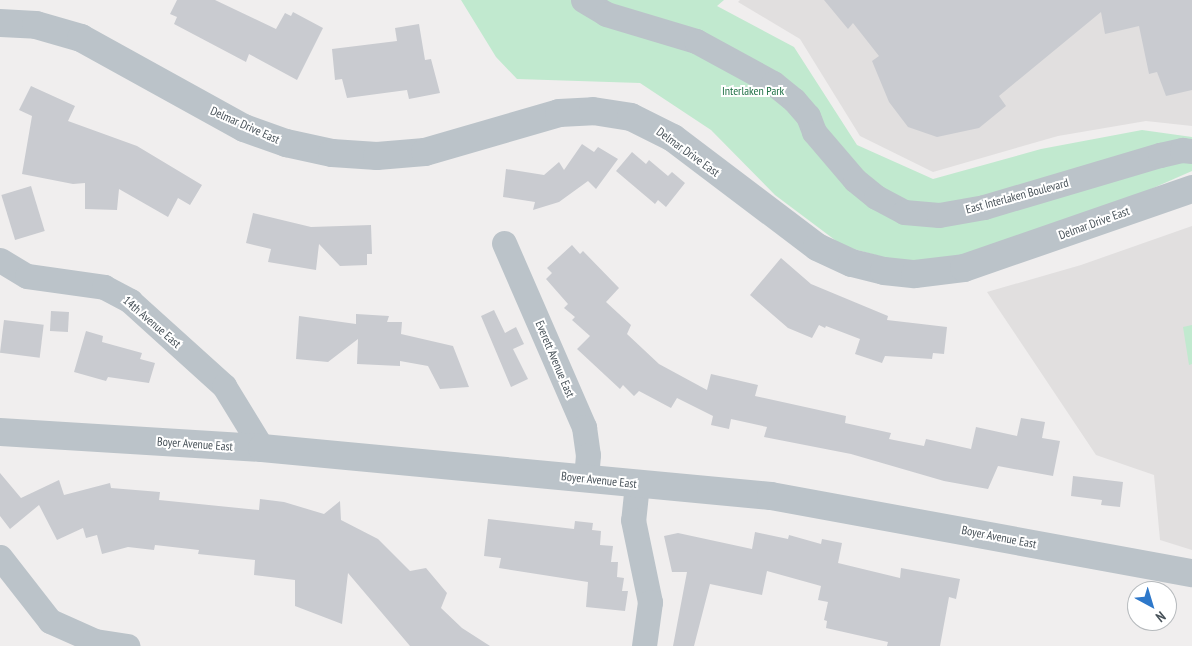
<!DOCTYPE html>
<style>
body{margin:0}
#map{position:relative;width:1192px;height:646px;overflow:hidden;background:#f0eeee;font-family:"PT Sans Narrow",sans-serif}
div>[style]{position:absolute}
.education>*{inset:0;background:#e1dfdf}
.green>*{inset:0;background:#c1e9cf}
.building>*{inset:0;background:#c9cbd0;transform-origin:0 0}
.minor>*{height:25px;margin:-12.5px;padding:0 12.5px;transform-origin:12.5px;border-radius:12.5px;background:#bbc3c9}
.tertiary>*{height:28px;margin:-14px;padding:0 14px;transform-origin:14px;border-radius:14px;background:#bbc3c9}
span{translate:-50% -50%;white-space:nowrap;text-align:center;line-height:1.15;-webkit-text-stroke:4px #fff;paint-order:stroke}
.park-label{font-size:12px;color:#227247}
.street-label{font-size:12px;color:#485259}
.north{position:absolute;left:1127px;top:581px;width:50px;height:50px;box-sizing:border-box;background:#fff;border:1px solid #b6babd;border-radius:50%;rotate:141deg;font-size:14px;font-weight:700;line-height:20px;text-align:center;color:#485259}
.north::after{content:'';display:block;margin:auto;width:18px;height:22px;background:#2e78ca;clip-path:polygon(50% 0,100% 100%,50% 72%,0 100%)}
</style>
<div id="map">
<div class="education">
<i style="clip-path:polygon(740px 0,1192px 0,1192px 126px,1146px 121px,1058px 136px,933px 172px,860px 136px,800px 39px,738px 2px)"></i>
<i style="clip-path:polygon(1192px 226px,1192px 550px,1160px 540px,1154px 475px,1096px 455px,987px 292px,1081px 265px)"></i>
</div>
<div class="green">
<i style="clip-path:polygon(461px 0,724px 0,717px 6px,794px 47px,857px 145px,933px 179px,1041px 149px,1142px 130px,1192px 137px,1192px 171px,1103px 210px,967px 256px,904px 263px,843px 246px,775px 195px,711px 130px,640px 83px,517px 79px,496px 57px)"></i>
<i style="clip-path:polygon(1192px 325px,1192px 364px,1189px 365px,1183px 327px)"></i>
</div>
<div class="building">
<i style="clip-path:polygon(177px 0,215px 0,276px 29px,285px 13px,291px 16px,293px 12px,323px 28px,297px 80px,249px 54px,246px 62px,174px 24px,177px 17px,170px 14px)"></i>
<i style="clip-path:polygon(824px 0,1192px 0,1192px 90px,1166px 96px,1157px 72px,1149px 74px,1139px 26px,1105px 34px,1101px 12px,999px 96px,1006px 106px,979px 128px,937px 137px,908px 127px,889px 102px,872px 61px,879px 56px,853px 23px,848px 29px)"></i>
<i style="clip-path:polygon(419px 24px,425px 60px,431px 59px,440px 93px,409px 99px,407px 90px,347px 98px,342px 79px,335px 80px,332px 49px,397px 41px,395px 28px)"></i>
<i style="clip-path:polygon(31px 86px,75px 106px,68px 121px,137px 146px,202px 185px,190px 205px,178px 198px,168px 217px,119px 189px,117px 210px,85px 209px,85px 183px,73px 184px,22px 174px,32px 116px,19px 110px)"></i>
<i style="clip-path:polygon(582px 144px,594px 152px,598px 147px,618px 159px,596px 189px,588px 181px,559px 202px,533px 210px,535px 202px,503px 197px,506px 169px,544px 175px,559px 162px,564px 170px)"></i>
<i style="clip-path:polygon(632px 152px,646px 164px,649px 160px,668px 176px,672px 172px,685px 183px,666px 207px,658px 200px,655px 204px,616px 171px)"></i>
<i style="left:31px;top:186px;width:47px;height:31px;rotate:73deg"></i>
<i style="clip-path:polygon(253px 213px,311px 227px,371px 225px,372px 254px,367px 254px,367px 265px,340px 266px,319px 244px,316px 270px,268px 262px,271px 249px,246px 243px)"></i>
<i style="clip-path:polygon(572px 245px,580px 254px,583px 251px,619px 288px,606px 302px,631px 325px,627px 334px,659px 364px,707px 390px,711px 374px,758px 385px,755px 396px,846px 416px,845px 423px,891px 433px,889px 439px,924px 446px,926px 439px,971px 449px,976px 427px,1017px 436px,1021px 418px,1045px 422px,1042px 438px,1060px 441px,1053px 476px,998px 466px,988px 489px,944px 481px,851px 454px,764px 437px,767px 427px,731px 419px,729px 429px,711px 425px,713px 416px,677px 398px,671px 408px,639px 391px,634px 396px,623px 385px,620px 389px,577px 349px,590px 336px,572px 320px,575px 317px,564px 308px,568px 304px,546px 279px,552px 273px,547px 268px)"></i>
<i style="clip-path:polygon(781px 258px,811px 284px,888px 316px,887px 320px,947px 327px,944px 354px,933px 353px,932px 359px,885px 356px,882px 363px,855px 354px,860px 339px,826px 326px,825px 328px,819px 325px,812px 338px,788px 328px,750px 295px)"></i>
<i style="clip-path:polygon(494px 310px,505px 333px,516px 327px,524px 344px,513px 349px,528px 379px,511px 387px,481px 316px)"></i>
<i style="left:51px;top:311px;width:18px;height:20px;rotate:3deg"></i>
<i style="clip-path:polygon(356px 314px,389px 316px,387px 322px,402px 322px,401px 334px,453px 346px,469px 387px,440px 389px,428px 366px,400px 361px,400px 366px,357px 364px,358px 339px,328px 362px,296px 359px,299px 316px,356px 324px)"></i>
<i style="left:4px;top:320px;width:40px;height:33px;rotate:7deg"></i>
<i style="clip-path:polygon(86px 331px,103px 336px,102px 342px,142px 353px,140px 359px,155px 363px,149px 383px,108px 377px,106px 381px,74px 372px)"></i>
<i style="clip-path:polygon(0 473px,21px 498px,59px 480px,64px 495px,110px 483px,111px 488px,160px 492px,159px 500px,259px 510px,260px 499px,284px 502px,324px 514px,340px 501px,341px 520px,378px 539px,410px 571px,426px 568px,447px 593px,441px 608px,462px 628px,490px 646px,410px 646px,348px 573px,342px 624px,295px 606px,295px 580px,254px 575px,255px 560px,198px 554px,199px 550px,155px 545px,154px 550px,128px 547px,102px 554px,97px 535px,86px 538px,83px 528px,57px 540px,39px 505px,10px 529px,0 516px)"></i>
<i style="clip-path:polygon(1073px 476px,1123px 482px,1120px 507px,1101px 505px,1102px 500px,1071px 496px)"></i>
<i style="clip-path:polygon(488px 519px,574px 529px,575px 521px,593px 523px,592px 530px,601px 531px,600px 545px,613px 546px,611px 562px,618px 562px,617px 577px,624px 578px,622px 591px,628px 591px,625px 611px,586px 607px,588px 582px,499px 568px,501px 558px,484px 556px)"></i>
<i style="clip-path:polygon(755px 532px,788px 539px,789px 535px,821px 544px,822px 539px,842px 543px,838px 563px,900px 578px,901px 568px,960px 579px,956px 599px,949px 597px,940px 646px,887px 646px,888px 642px,826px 628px,827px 621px,824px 620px,828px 602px,818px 600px,821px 586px,767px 571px,762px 595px,710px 584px,694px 646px,673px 646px,687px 572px,672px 572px,664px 536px,678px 533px,752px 549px)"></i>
</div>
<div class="minor">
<i style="left:583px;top:0;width:27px;rotate:31deg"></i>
<i style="left:606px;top:14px;width:94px;rotate:16.7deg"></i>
<i style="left:696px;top:41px;width:88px;rotate:28.6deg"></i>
<i style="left:773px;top:83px;width:27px;rotate:39deg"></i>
<i style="left:794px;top:100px;width:21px;rotate:49deg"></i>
<i style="left:808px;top:116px;width:17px;rotate:69deg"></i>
<i style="left:814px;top:132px;width:63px;rotate:49.5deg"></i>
<i style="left:855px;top:180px;width:27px;rotate:39deg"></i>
<i style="left:876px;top:197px;width:32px;rotate:28deg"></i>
<i style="left:904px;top:212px;width:35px;rotate:5deg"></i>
<i style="left:939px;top:215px;width:46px;rotate:-10.1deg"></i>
<i style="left:984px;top:207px;width:184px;rotate:-16.5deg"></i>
<i style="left:1160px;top:155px;width:23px;rotate:-13deg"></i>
<i style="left:1182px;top:150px;width:10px;rotate:6deg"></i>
<i style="left:504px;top:243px;width:201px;rotate:66.5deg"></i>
<i style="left:584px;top:427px;width:28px;rotate:82deg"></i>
<i style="left:588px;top:455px;width:24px;rotate:95deg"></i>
<i style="left:0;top:260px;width:31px;rotate:31deg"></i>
<i style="left:27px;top:276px;width:78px;rotate:8.1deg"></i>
<i style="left:104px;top:287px;width:30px;rotate:28deg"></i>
<i style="left:130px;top:301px;width:127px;rotate:42.1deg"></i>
<i style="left:224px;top:386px;width:73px;rotate:58.5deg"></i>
<i style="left:637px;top:484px;width:36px;rotate:96deg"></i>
<i style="left:633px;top:520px;width:84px;rotate:78.3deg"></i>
<i style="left:650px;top:602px;width:44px;rotate:97.8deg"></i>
<i style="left:0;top:557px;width:81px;rotate:52deg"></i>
<i style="left:50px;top:621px;width:49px;rotate:24deg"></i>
<i style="left:95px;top:641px;width:33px;rotate:9deg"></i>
</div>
<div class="tertiary">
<i style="left:0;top:23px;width:36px;rotate:3deg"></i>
<i style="left:36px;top:25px;width:47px;rotate:16.1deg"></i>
<i style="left:81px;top:38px;width:186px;rotate:28.9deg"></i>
<i style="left:244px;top:128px;width:45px;rotate:19.7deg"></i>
<i style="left:286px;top:143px;width:47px;rotate:12.3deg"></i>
<i style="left:332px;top:153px;width:45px;rotate:3.8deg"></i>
<i style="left:377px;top:156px;width:48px;rotate:-4.8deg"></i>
<i style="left:425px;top:152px;width:140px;rotate:-16.2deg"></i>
<i style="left:559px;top:113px;width:34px;rotate:-3deg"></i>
<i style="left:593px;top:111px;width:38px;rotate:9deg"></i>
<i style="left:631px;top:117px;width:47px;rotate:26.6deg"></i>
<i style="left:673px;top:138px;width:181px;rotate:37.1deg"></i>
<i style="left:817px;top:247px;width:38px;rotate:25deg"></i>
<i style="left:852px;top:263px;width:33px;rotate:14deg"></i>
<i style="left:884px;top:271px;width:31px;rotate:6deg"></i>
<i style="left:915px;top:274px;width:49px;rotate:-7deg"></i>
<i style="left:964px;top:268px;width:241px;rotate:-19.1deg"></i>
<i style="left:0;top:432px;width:262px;rotate:3.5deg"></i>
<i style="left:262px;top:448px;width:511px;rotate:5.39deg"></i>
<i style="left:771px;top:496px;width:428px;rotate:10.4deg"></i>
</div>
<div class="park-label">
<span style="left:753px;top:91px">Interlaken Park</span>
</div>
<div class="street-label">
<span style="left:245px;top:125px;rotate:24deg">Delmar Drive East</span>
<span style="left:688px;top:152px;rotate:36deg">Delmar Drive East</span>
<span style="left:1017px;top:196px;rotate:-15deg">East Interlaken Boulevard</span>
<span style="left:1094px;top:223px;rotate:-20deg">Delmar Drive East</span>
<span style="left:152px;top:322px;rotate:41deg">14th Avenue East</span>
<span style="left:555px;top:359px;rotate:67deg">Everett Avenue East</span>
<span style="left:195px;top:444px;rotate:4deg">Boyer Avenue East</span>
<span style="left:599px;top:480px;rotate:6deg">Boyer Avenue East</span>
<span style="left:999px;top:537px;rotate:11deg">Boyer Avenue East</span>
</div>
<div class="north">N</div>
</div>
